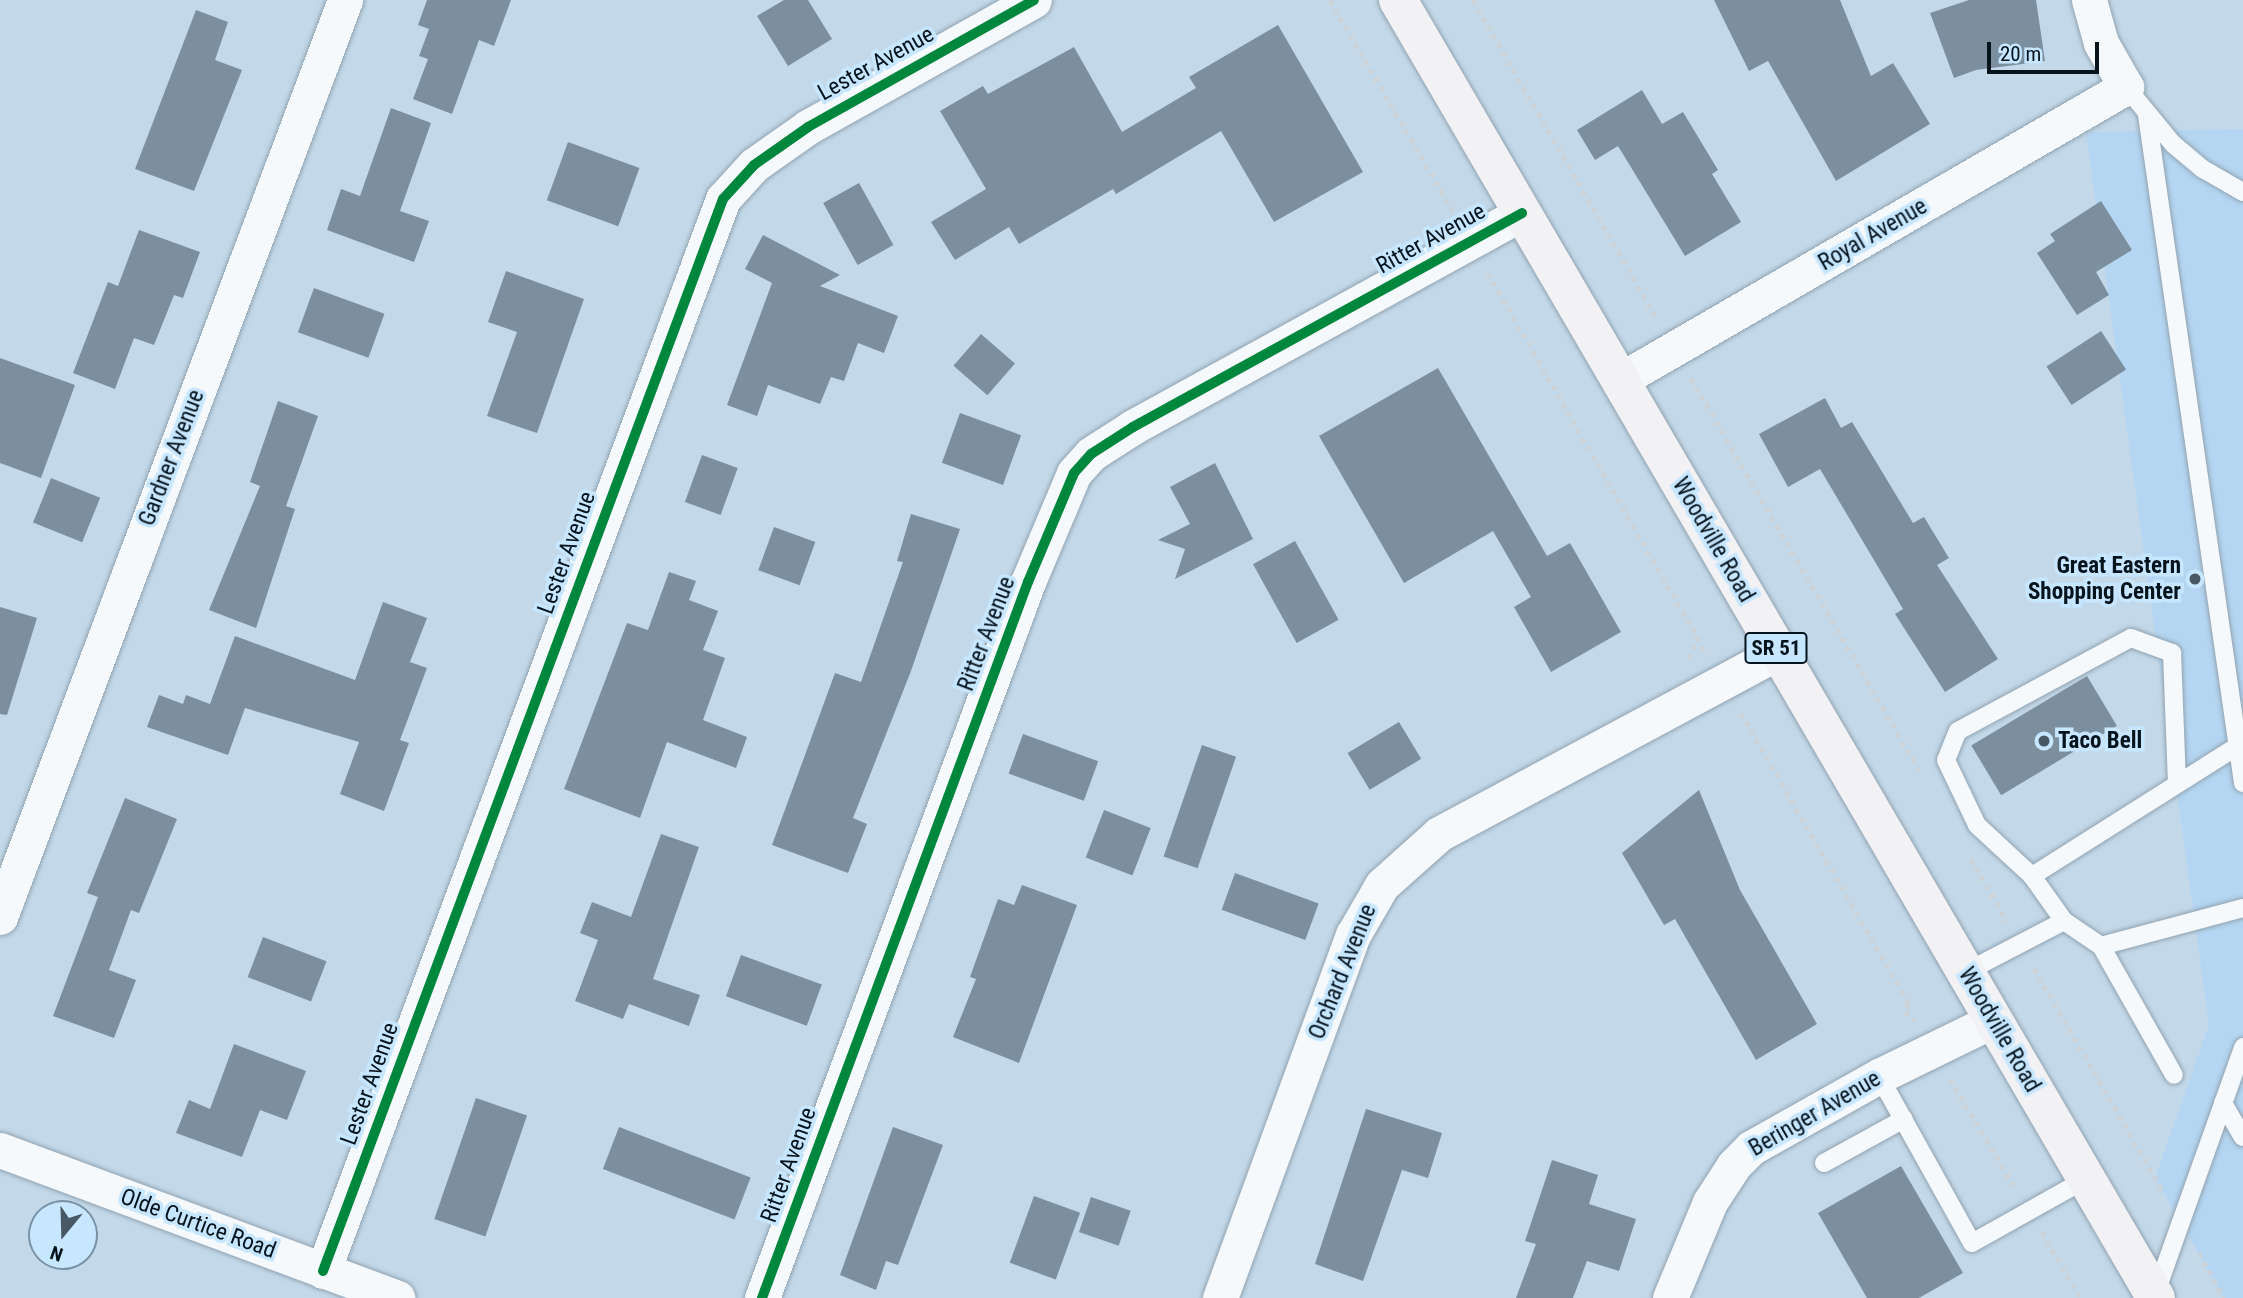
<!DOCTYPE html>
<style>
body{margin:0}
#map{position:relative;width:2243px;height:1298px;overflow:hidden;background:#c3d9ea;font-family:"Roboto Condensed",sans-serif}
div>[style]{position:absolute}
.built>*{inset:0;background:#b4d6f2}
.building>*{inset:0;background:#7b8f9f;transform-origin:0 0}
.path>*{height:4.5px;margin-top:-2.25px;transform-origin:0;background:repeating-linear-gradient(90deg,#ccd3d8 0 5px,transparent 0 10px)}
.roads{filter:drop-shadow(0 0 2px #92a3b0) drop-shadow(0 0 2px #92a3b0)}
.service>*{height:18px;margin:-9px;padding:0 9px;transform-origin:9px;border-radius:9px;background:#f6f9fc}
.minor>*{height:35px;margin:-17.5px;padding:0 17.5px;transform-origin:17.5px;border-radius:17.5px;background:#f6f9fc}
.primary>*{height:38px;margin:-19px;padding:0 19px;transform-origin:19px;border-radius:19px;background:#f2f1f4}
.cycleway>*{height:10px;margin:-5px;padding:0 5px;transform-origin:5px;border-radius:5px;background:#00873e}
.dots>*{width:19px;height:19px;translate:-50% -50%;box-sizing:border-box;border:4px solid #c7e6ff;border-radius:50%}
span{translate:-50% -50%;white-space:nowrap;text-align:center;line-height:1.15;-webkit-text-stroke:7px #c7e6ff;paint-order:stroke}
.shield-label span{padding:2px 5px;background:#c7e6ff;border:2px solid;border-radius:5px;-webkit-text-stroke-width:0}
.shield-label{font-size:21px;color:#05131d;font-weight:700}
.street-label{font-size:23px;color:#05131d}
.poi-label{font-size:23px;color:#05131d;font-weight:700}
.right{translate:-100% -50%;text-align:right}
.left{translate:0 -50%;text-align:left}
.north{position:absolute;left:28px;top:1200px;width:70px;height:70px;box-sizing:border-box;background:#c7e6ff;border:2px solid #7992a5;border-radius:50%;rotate:199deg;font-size:19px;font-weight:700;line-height:28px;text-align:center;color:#05131d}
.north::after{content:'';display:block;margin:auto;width:24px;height:32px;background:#485865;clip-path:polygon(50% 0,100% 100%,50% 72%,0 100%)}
.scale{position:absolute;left:1987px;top:42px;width:112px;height:32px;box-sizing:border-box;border:4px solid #05131d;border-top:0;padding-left:9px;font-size:21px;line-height:24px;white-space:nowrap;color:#05131d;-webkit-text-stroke:5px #c7e6ff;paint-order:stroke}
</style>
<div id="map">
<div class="built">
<i style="clip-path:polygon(2243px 129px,2243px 1298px,2224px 1298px,2155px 1178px,2209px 1025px,2086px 132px)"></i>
</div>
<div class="building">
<i style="clip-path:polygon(427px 0,511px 0,494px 46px,479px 40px,452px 114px,413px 99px,428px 59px,419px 56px,429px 29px,418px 25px)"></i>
<i style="clip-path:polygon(784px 0,808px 0,832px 39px,788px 66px,757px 16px)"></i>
<i style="clip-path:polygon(1714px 0,1840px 0,1871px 76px,1893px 63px,1930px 124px,1836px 181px,1768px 61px,1749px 71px)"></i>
<i style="clip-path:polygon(1969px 0,2036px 0,2045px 61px,1976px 70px,1954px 78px,1930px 13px)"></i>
<i style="clip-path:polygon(196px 10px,228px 22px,215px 60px,242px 70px,194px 191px,135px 169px)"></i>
<i style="clip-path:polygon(1278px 25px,1363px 172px,1274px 222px,1221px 131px,1116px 194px,1113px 189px,1019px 244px,1009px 227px,955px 260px,931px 222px,986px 189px,940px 111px,983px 86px,988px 94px,1074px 47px,1122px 132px,1196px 88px,1189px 77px)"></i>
<i style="clip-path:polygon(1642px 90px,1662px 124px,1683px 112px,1718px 170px,1712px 174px,1741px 222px,1685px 256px,1618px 146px,1595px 160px,1577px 130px)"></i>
<i style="clip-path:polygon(391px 108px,431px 123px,400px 211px,429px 221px,414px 262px,327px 230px,341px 189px,360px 196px)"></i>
<i style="left:568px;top:142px;width:76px;height:62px;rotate:20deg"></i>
<i style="left:859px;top:183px;width:71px;height:41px;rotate:61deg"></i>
<i style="clip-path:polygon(2101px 201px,2132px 250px,2096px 272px,2109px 295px,2077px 315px,2037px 253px,2055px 241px,2050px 234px)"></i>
<i style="clip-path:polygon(139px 230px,200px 252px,183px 298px,174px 295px,154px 345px,134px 338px,115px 389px,73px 373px,108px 282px,118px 286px)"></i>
<i style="clip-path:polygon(763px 235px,840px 275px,820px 286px,898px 316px,884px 353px,858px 343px,844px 381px,831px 377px,820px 404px,768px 385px,757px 416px,727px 405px,772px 283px,745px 269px)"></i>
<i style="clip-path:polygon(506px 271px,584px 299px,537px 433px,487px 416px,517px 332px,488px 322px)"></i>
<i style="left:314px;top:288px;width:75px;height:47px;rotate:20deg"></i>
<i style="left:2101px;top:331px;width:46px;height:65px;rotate:57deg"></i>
<i style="left:981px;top:334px;width:45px;height:42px;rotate:41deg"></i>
<i style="clip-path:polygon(0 358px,75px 385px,41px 478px,0 463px)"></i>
<i style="clip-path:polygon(1438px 368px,1547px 556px,1570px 543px,1621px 632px,1551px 672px,1514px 607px,1531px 597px,1493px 531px,1404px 583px,1319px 436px)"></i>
<i style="clip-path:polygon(1825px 398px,1841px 428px,1852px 422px,1913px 523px,1924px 517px,1949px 558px,1937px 565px,1998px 659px,1945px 692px,1895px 614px,1903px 609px,1820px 469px,1788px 487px,1759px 434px)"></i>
<i style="clip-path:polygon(278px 401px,318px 416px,286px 506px,295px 509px,256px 628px,209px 610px,260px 486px,250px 482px)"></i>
<i style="left:960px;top:413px;width:65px;height:53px;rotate:20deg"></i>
<i style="left:702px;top:455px;width:38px;height:50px;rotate:20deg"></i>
<i style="clip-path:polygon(1215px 463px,1253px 539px,1175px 579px,1185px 549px,1158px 540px,1190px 524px,1170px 487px)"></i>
<i style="left:51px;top:478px;width:53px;height:48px;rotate:22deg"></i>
<i style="clip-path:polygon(911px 514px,960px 529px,911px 671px,853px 818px,867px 824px,848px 873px,772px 845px,835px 673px,861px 682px,903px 562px,897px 561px)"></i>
<i style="left:774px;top:527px;width:44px;height:46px;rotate:20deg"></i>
<i style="left:1295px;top:541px;width:90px;height:48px;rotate:61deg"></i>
<i style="clip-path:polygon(669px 572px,696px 581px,689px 600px,718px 611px,703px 650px,725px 658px,703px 720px,747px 737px,736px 768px,667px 742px,640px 818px,564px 789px,627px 623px,648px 630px)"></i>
<i style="clip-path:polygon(383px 602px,427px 618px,410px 662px,427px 668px,400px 740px,409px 743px,384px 811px,340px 794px,359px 742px,245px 708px,228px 755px,147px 727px,159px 695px,183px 704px,186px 695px,210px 704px,235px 636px,355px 680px)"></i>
<i style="clip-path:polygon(0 607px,37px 618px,7px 715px,0 714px)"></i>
<i style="left:2087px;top:676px;width:58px;height:135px;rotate:59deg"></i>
<i style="left:1399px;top:722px;width:43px;height:60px;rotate:59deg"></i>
<i style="left:1023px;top:734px;width:80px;height:42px;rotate:20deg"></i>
<i style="left:1202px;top:745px;width:36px;height:118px;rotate:19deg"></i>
<i style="clip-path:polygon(1699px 790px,1740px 890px,1817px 1024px,1756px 1060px,1675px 919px,1664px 925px,1622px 853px)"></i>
<i style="clip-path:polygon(125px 798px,177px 819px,139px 913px,131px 910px,109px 970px,136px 980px,114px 1038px,53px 1016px,98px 897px,87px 893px)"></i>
<i style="left:1104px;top:810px;width:50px;height:51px;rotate:21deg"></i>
<i style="clip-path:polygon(661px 834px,699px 847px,653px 979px,700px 995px,689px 1026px,629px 1004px,623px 1019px,575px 1001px,598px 940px,580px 933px,592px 902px,631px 917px)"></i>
<i style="left:1235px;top:873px;width:89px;height:39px;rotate:20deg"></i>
<i style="clip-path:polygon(1022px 885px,1077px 905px,1019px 1063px,953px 1037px,976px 979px,970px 977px,998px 899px,1014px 905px)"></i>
<i style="left:263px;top:937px;width:68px;height:43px;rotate:21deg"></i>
<i style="left:741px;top:955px;width:86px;height:44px;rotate:20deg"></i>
<i style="clip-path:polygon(234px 1044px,306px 1071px,287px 1120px,260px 1110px,242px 1157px,176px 1133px,189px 1100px,210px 1109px)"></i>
<i style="left:476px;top:1098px;width:54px;height:128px;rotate:19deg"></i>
<i style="clip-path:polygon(1366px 1109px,1442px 1133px,1428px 1178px,1402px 1170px,1363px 1281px,1315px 1264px)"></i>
<i style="left:619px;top:1127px;width:141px;height:45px;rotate:21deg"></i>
<i style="clip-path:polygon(893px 1127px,943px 1145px,898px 1265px,886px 1261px,876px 1290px,840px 1275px)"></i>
<i style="clip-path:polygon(1552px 1160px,1598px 1175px,1589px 1204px,1636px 1219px,1619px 1271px,1587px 1261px,1573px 1298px,1516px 1298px,1536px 1244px,1525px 1241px)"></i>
<i style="clip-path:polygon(1901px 1166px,1963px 1273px,1919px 1298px,1867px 1298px,1818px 1213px)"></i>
<i style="left:1034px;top:1196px;width:49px;height:71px;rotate:20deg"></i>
<i style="left:1091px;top:1197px;width:42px;height:37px;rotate:19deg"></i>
</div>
<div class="path">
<i style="left:1330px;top:0;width:244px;rotate:59.8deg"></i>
<i style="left:1473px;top:0;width:368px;rotate:60deg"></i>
<i style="left:1488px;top:273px;width:436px;rotate:60.1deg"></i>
<i style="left:1691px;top:378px;width:453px;rotate:59.8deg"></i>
<i style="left:1688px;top:658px;width:23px;rotate:-67deg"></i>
<i style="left:1741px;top:713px;width:336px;rotate:60deg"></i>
<i style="left:1909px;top:1004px;width:9px;rotate:117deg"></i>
<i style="left:1905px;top:1012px;width:13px;rotate:42deg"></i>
<i style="left:1971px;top:859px;width:72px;rotate:59.9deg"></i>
<i style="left:2034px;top:968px;width:258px;rotate:60deg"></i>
<i style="left:1950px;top:1079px;width:128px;rotate:59deg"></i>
<i style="left:2042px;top:1232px;width:77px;rotate:59.4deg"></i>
<i style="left:2199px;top:1253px;width:51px;rotate:60.9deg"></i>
</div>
<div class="roads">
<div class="service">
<i style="left:2126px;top:87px;width:74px;rotate:50.5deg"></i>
<i style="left:2173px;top:144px;width:39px;rotate:40deg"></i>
<i style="left:2203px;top:169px;width:46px;rotate:29.9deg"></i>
<i style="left:2147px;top:115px;width:675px;rotate:81.82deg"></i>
<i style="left:2032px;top:876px;width:75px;rotate:-137.2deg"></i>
<i style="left:1977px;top:825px;width:72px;rotate:-115.5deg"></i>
<i style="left:1946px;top:760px;width:31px;rotate:-68deg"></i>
<i style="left:1958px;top:731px;width:196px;rotate:-28.3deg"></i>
<i style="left:2131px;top:638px;width:44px;rotate:20.1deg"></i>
<i style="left:2172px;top:653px;width:128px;rotate:87.8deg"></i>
<i style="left:2064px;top:921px;width:55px;rotate:-125.4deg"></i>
<i style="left:2032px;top:876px;width:244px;rotate:-32.3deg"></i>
<i style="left:2101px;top:946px;width:147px;rotate:-15deg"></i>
<i style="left:1966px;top:972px;width:110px;rotate:-27.5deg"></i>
<i style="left:2064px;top:921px;width:45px;rotate:34deg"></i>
<i style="left:2101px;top:946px;width:148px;rotate:60.5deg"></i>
<i style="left:1879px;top:1076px;width:191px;rotate:60.9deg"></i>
<i style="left:1972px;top:1243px;width:131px;rotate:-29.3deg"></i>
<i style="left:2223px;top:1103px;width:39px;rotate:60deg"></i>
<i style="left:1824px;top:1163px;width:91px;rotate:-28.8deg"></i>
<i style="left:2156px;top:1292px;width:260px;rotate:-70.4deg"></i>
</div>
<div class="minor">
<i style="left:1620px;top:380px;width:585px;rotate:-30.07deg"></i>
<i style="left:2126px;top:87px;width:51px;rotate:-119.6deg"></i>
<i style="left:2101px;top:43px;width:45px;rotate:-105.6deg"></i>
<i style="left:0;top:917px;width:980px;rotate:-69.38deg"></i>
<i style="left:0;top:1150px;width:424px;rotate:20.4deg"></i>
<i style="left:323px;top:1271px;width:1144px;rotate:-69.54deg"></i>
<i style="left:723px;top:199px;width:46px;rotate:-47.6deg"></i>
<i style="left:754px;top:165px;width:66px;rotate:-35.1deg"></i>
<i style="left:808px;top:127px;width:259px;rotate:-29.3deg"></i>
<i style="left:762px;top:1298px;width:764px;rotate:-69.62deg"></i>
<i style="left:1028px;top:582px;width:118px;rotate:-67.1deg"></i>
<i style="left:1074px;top:473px;width:25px;rotate:-48deg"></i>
<i style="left:1091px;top:454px;width:50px;rotate:-32.7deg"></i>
<i style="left:1133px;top:427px;width:444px;rotate:-28.8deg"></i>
<i style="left:1220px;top:1298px;width:387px;rotate:-69.9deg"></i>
<i style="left:1353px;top:935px;width:58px;rotate:-59.9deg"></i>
<i style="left:1382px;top:885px;width:76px;rotate:-41.8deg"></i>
<i style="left:1439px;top:834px;width:386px;rotate:-28.2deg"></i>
<i style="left:1670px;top:1298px;width:104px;rotate:-67.4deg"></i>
<i style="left:1710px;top:1202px;width:44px;rotate:-57deg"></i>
<i style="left:1734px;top:1165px;width:24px;rotate:-45deg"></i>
<i style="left:1751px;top:1148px;width:147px;rotate:-29.4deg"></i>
<i style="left:1879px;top:1076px;width:128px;rotate:-26deg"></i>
</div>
<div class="primary">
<i style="left:1398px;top:0;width:1503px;rotate:59.72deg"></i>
</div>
</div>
<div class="cycleway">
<i style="left:323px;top:1271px;width:1144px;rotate:-69.54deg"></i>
<i style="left:723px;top:199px;width:46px;rotate:-47.6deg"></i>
<i style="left:754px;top:165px;width:66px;rotate:-35.1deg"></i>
<i style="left:808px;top:127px;width:259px;rotate:-29.3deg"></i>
<i style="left:762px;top:1298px;width:764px;rotate:-69.62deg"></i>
<i style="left:1028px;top:582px;width:118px;rotate:-67.1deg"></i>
<i style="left:1074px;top:473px;width:25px;rotate:-48deg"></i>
<i style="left:1091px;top:454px;width:50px;rotate:-32.7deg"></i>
<i style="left:1133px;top:427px;width:444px;rotate:-28.8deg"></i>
</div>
<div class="dots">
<i style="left:2195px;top:579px;background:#485865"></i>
<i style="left:2044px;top:741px;background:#485865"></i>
</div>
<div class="shield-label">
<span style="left:1776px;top:648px">SR 51</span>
</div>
<div class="street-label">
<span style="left:876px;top:64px;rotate:-29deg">Lester Avenue</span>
<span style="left:1873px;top:235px;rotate:-30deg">Royal Avenue</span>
<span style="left:1431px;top:239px;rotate:-29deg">Ritter Avenue</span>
<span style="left:172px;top:458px;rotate:-69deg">Gardner Avenue</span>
<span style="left:1713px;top:540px;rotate:60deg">Woodville Road</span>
<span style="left:567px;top:553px;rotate:-70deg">Lester Avenue</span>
<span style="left:987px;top:634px;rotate:-69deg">Ritter Avenue</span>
<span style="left:1343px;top:972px;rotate:-68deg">Orchard Avenue</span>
<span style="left:1999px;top:1030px;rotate:60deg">Woodville Road</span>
<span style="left:370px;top:1084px;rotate:-70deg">Lester Avenue</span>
<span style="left:1815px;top:1114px;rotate:-30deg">Beringer Avenue</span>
<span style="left:789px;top:1165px;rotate:-70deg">Ritter Avenue</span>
<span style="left:198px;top:1224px;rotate:20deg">Olde Curtice Road</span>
</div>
<div class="poi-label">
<span class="right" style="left:2181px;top:579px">Great Eastern<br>Shopping Center</span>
<span class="left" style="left:2058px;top:741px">Taco Bell</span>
</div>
<div class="north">N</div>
<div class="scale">20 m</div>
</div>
